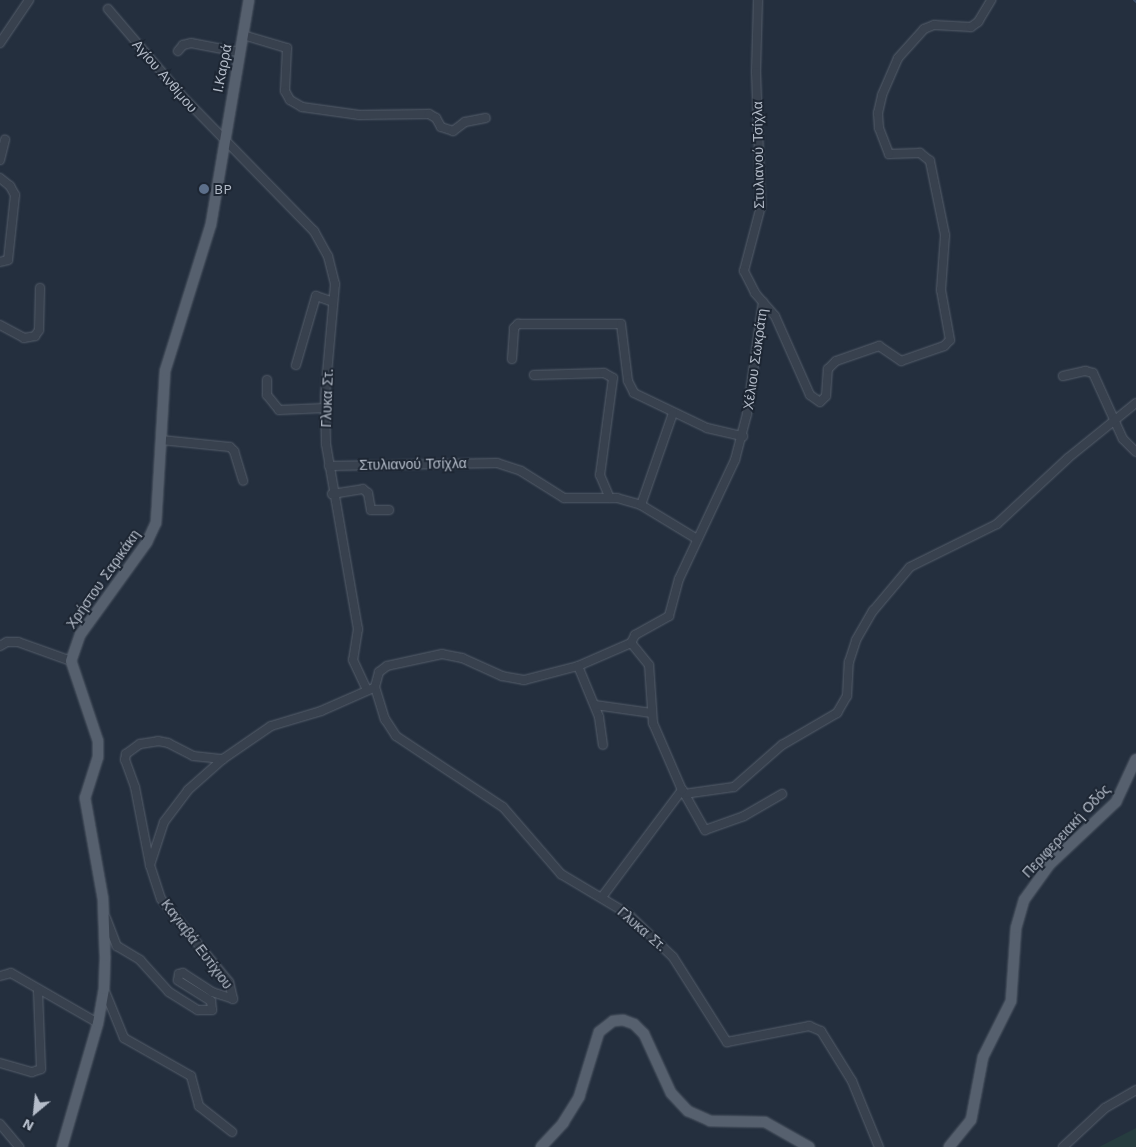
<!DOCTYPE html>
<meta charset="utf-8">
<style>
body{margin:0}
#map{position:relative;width:1136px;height:1147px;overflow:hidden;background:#242f3e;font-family:"Work Sans",sans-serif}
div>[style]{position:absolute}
.green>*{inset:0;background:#263c3f}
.stream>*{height:2px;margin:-1px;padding:0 1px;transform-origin:1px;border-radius:1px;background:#394c67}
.roads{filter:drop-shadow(0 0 1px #565f6c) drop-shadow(0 0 1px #565f6c)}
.minor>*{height:8px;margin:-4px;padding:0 4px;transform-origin:4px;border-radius:4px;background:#38414e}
.major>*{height:10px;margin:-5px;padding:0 5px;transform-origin:5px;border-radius:5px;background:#56606e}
.dots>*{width:14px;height:14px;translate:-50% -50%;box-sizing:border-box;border:2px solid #1d2633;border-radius:50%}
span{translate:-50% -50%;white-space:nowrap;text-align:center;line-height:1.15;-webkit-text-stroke:4px #1d2633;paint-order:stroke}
.street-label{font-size:14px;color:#b4bcc9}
.poi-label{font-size:14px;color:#b4bcc9}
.left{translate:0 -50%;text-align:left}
.north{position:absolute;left:10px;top:1087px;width:50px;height:50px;-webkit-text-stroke:4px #1d2633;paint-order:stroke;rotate:208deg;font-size:14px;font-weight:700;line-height:20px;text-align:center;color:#b4bcc9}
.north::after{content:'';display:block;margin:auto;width:18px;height:22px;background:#b4bcc9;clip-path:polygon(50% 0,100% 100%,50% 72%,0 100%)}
</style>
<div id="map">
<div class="green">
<i style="clip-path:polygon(1136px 1128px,1136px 1147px,1099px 1147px)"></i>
</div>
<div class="stream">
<i style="left:1134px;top:0;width:3px;rotate:45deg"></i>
</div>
<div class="roads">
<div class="minor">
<i style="left:758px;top:0;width:72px;rotate:91.6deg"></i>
<i style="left:756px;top:72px;width:134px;rotate:87.9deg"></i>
<i style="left:761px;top:206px;width:67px;rotate:104.7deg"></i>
<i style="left:744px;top:271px;width:25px;rotate:63deg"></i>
<i style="left:755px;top:293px;width:30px;rotate:49deg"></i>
<i style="left:775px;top:316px;width:86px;rotate:66.1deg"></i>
<i style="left:810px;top:395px;width:12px;rotate:35deg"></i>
<i style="left:820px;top:402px;width:8px;rotate:-45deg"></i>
<i style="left:826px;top:396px;width:27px;rotate:-86deg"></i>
<i style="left:828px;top:369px;width:11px;rotate:-45deg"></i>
<i style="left:836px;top:361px;width:46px;rotate:-19.2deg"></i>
<i style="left:879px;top:346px;width:27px;rotate:34deg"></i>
<i style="left:901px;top:361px;width:46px;rotate:-19.2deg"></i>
<i style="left:944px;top:346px;width:8px;rotate:-45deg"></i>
<i style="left:950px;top:340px;width:51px;rotate:-100.2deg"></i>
<i style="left:941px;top:290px;width:55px;rotate:-85.8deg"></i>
<i style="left:945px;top:235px;width:76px;rotate:-101.5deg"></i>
<i style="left:930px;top:161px;width:13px;rotate:-141deg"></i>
<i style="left:920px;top:153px;width:31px;rotate:178deg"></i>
<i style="left:889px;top:154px;width:28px;rotate:-111deg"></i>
<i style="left:879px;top:128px;width:15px;rotate:-94deg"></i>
<i style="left:878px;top:113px;width:18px;rotate:-77deg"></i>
<i style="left:882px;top:95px;width:40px;rotate:-66.6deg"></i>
<i style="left:898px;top:58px;width:39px;rotate:-48deg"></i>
<i style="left:924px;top:29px;width:11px;rotate:-22deg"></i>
<i style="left:934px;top:25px;width:37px;rotate:3deg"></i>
<i style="left:971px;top:27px;width:9px;rotate:-36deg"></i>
<i style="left:978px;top:22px;width:26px;rotate:-59deg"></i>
<i style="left:108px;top:9px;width:118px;rotate:49.5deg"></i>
<i style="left:185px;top:99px;width:185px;rotate:45.7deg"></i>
<i style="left:314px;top:231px;width:29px;rotate:61deg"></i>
<i style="left:328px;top:256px;width:29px;rotate:76deg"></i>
<i style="left:335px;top:284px;width:112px;rotate:95.1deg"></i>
<i style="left:325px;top:396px;width:48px;rotate:88.8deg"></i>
<i style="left:326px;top:444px;width:188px;rotate:80.2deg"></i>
<i style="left:358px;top:629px;width:31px;rotate:99deg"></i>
<i style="left:353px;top:660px;width:33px;rotate:65deg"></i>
<i style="left:243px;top:35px;width:46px;rotate:16.5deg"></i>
<i style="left:287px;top:48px;width:43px;rotate:92.7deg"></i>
<i style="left:285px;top:91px;width:10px;rotate:61deg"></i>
<i style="left:290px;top:100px;width:14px;rotate:30deg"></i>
<i style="left:302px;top:107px;width:58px;rotate:8deg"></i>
<i style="left:359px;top:115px;width:70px;rotate:-0.8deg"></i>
<i style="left:429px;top:114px;width:8px;rotate:30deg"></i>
<i style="left:436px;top:118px;width:10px;rotate:61deg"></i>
<i style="left:441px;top:127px;width:13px;rotate:18deg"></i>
<i style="left:453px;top:131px;width:15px;rotate:-37deg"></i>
<i style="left:465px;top:122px;width:21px;rotate:-11deg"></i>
<i style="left:0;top:43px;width:52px;rotate:-56deg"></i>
<i style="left:178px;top:51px;width:8px;rotate:-50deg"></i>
<i style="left:183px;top:45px;width:8px;rotate:-14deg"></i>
<i style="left:191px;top:43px;width:48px;rotate:10.8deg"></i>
<i style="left:0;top:160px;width:21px;rotate:-76deg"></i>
<i style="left:0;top:178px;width:13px;rotate:39deg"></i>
<i style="left:10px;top:186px;width:10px;rotate:61deg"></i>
<i style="left:15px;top:195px;width:65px;rotate:96.1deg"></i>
<i style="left:8px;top:260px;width:8px;rotate:166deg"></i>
<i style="left:0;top:325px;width:27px;rotate:28deg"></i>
<i style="left:24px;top:338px;width:11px;rotate:-10deg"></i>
<i style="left:35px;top:336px;width:7px;rotate:-56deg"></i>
<i style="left:39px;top:330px;width:42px;rotate:-88.6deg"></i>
<i style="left:512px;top:359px;width:31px;rotate:-86deg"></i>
<i style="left:514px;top:328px;width:6px;rotate:-45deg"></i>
<i style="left:518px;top:324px;width:103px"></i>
<i style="left:621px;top:324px;width:57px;rotate:83deg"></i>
<i style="left:628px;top:381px;width:13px;rotate:63deg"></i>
<i style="left:634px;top:393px;width:81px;rotate:25.6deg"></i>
<i style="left:707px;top:428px;width:37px;rotate:13deg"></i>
<i style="left:296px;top:365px;width:72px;rotate:-73.8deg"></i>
<i style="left:316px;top:296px;width:18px;rotate:19deg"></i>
<i style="left:534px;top:375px;width:70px;rotate:-1.6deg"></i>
<i style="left:604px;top:373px;width:10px;rotate:29deg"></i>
<i style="left:613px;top:378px;width:98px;rotate:97.6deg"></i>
<i style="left:600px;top:475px;width:25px;rotate:67deg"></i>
<i style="left:1063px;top:376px;width:23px;rotate:-13deg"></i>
<i style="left:1085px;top:371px;width:8px;rotate:14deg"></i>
<i style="left:1093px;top:373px;width:72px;rotate:65.6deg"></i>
<i style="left:1123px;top:439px;width:18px;rotate:45deg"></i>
<i style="left:267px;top:380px;width:15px;rotate:90deg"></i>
<i style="left:267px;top:395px;width:19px;rotate:51deg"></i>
<i style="left:279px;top:410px;width:46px;rotate:-2.5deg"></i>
<i style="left:161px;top:440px;width:69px;rotate:5.8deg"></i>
<i style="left:230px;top:447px;width:6px;rotate:45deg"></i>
<i style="left:234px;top:451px;width:31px;rotate:73deg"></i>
<i style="left:329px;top:466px;width:168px;rotate:-1deg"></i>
<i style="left:497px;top:463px;width:25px;rotate:18deg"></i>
<i style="left:521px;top:471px;width:51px;rotate:32.1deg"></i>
<i style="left:564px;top:498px;width:53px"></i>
<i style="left:617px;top:498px;width:25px;rotate:16deg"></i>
<i style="left:641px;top:505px;width:66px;rotate:31.3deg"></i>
<i style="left:332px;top:494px;width:31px;rotate:-9deg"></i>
<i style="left:363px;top:489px;width:6px;rotate:39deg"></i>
<i style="left:368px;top:493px;width:17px;rotate:80deg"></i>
<i style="left:371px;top:510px;width:18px"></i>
<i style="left:641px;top:505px;width:97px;rotate:-70.8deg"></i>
<i style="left:631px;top:643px;width:58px;rotate:156.5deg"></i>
<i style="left:578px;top:666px;width:56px;rotate:165.5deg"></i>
<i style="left:524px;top:680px;width:22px;rotate:-170deg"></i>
<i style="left:502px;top:676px;width:44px;rotate:-155.8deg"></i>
<i style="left:462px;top:658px;width:20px;rotate:-169deg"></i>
<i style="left:442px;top:654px;width:56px;rotate:167.7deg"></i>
<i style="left:387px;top:666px;width:10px;rotate:143deg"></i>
<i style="left:379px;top:672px;width:16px;rotate:105deg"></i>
<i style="left:375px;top:687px;width:34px;rotate:73deg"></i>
<i style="left:385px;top:719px;width:20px;rotate:57deg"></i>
<i style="left:396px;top:736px;width:128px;rotate:33.6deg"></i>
<i style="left:503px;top:807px;width:89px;rotate:49.1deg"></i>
<i style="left:561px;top:874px;width:78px;rotate:30.8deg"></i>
<i style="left:628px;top:914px;width:62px;rotate:43.7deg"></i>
<i style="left:673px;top:957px;width:101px;rotate:57.6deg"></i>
<i style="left:727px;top:1042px;width:84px;rotate:-11deg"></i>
<i style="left:809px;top:1026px;width:13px;rotate:23deg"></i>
<i style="left:821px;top:1031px;width:59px;rotate:58.2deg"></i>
<i style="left:852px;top:1081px;width:71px;rotate:67.8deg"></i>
<i style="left:0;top:646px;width:8px;rotate:-30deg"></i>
<i style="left:7px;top:642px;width:11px"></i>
<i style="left:18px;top:642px;width:56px;rotate:19.7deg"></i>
<i style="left:578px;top:666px;width:55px;rotate:67.6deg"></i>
<i style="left:599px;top:717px;width:28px;rotate:82deg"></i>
<i style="left:595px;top:705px;width:57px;rotate:8.1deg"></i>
<i style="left:683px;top:791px;width:45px;rotate:60.6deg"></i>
<i style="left:705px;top:830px;width:41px;rotate:-19.7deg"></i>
<i style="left:744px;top:816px;width:44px;rotate:-30.1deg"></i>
<i style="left:684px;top:794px;width:50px;rotate:-8deg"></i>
<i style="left:734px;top:787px;width:64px;rotate:-41.2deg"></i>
<i style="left:782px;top:745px;width:64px;rotate:-30.2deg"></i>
<i style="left:837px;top:713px;width:20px;rotate:-60deg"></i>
<i style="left:847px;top:696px;width:34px;rotate:-87deg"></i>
<i style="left:849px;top:662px;width:23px;rotate:-72deg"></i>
<i style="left:856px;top:640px;width:34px;rotate:-60deg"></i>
<i style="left:873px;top:611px;width:57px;rotate:-49.9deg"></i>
<i style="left:910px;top:567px;width:97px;rotate:-26.3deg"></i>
<i style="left:997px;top:524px;width:97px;rotate:-42.9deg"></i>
<i style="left:1068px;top:458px;width:87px;rotate:-39deg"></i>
<i style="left:150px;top:865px;width:79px;rotate:-100.9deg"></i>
<i style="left:135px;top:787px;width:29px;rotate:-110deg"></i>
<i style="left:125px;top:760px;width:6px;rotate:-81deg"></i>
<i style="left:126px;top:754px;width:17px;rotate:-36deg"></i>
<i style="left:140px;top:744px;width:18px;rotate:-9deg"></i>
<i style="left:158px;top:741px;width:10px;rotate:11deg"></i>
<i style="left:168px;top:743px;width:28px;rotate:27deg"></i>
<i style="left:193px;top:756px;width:30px;rotate:6deg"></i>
<i style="left:602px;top:897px;width:134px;rotate:-53.2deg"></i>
<i style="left:682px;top:790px;width:73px;rotate:-113.4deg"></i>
<i style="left:653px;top:723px;width:58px;rotate:-93.9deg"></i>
<i style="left:649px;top:665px;width:28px;rotate:-129deg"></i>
<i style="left:631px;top:643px;width:9px;rotate:-63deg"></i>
<i style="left:635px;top:635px;width:39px;rotate:-29deg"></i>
<i style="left:669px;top:616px;width:38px;rotate:-75deg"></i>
<i style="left:679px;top:579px;width:132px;rotate:-64.8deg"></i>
<i style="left:735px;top:460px;width:48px;rotate:-75.4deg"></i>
<i style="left:747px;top:414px;width:113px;rotate:-81.9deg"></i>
<i style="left:106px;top:918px;width:30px;rotate:69deg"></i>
<i style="left:117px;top:946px;width:27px;rotate:31deg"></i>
<i style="left:140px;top:960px;width:43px;rotate:47.8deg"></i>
<i style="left:169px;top:992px;width:34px;rotate:32deg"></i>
<i style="left:198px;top:1010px;width:14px"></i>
<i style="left:212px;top:1010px;width:9px;rotate:-96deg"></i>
<i style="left:211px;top:1001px;width:39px;rotate:-148deg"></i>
<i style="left:178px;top:980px;width:6px;rotate:-81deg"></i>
<i style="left:179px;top:974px;width:4px;rotate:-14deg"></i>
<i style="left:183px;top:973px;width:35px;rotate:33deg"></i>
<i style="left:212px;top:992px;width:22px;rotate:18deg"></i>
<i style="left:233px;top:999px;width:17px;rotate:-103deg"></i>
<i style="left:229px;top:982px;width:107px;rotate:-129.3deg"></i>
<i style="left:161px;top:899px;width:36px;rotate:-108deg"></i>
<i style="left:150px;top:865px;width:45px;rotate:-72deg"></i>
<i style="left:164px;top:822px;width:40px;rotate:-53deg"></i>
<i style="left:188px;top:790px;width:47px;rotate:-41.5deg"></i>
<i style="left:223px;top:759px;width:58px;rotate:-34.5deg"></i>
<i style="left:271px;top:726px;width:52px;rotate:-16.7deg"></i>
<i style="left:321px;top:711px;width:55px;rotate:-23.7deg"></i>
<i style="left:0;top:976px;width:11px;rotate:-15deg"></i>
<i style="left:11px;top:973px;width:100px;rotate:29.9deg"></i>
<i style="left:104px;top:989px;width:53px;rotate:67.8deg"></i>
<i style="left:124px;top:1038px;width:77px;rotate:29.6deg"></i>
<i style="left:191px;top:1076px;width:31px;rotate:75deg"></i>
<i style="left:199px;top:1106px;width:42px;rotate:38.2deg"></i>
<i style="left:0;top:1063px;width:33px;rotate:16deg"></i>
<i style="left:32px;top:1072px;width:9px;rotate:-18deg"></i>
<i style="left:41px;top:1069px;width:79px;rotate:-92.2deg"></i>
<i style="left:0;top:1124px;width:30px;rotate:50deg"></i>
<i style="left:1063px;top:1147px;width:57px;rotate:-42.9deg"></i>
<i style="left:1105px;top:1108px;width:36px;rotate:-30deg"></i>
</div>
<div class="major">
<i style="left:62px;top:1147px;width:129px;rotate:-73.8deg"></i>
<i style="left:98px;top:1023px;width:35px;rotate:-80deg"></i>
<i style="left:104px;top:989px;width:33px;rotate:-88deg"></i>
<i style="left:105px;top:956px;width:57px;rotate:-92deg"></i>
<i style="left:103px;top:899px;width:103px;rotate:-100.1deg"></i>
<i style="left:85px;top:798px;width:43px;rotate:-72.4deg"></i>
<i style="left:98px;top:757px;width:16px;rotate:-90deg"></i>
<i style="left:98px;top:741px;width:84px;rotate:-108.6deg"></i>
<i style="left:71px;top:661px;width:28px;rotate:-71deg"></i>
<i style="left:80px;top:635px;width:115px;rotate:-54.2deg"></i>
<i style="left:147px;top:542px;width:21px;rotate:-65deg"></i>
<i style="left:156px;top:523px;width:152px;rotate:-86.6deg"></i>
<i style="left:165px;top:371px;width:154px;rotate:-72.6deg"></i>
<i style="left:211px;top:224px;width:227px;rotate:-80.4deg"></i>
<i style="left:541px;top:1147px;width:33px;rotate:-47deg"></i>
<i style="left:563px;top:1123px;width:31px;rotate:-58deg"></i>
<i style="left:579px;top:1097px;width:68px;rotate:-72.9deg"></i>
<i style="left:599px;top:1032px;width:18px;rotate:-38deg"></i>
<i style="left:613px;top:1021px;width:10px;rotate:-6deg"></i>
<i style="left:623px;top:1020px;width:12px;rotate:20deg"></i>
<i style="left:634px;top:1024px;width:14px;rotate:45deg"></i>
<i style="left:644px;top:1034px;width:65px;rotate:65.4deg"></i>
<i style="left:671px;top:1093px;width:25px;rotate:47deg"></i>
<i style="left:688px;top:1111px;width:24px;rotate:24deg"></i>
<i style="left:710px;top:1121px;width:55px;rotate:1deg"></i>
<i style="left:765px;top:1122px;width:51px;rotate:29.6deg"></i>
<i style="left:949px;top:1147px;width:35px;rotate:-51deg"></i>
<i style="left:971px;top:1120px;width:64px;rotate:-79.2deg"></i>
<i style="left:983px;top:1057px;width:63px;rotate:-63.4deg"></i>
<i style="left:1011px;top:1001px;width:73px;rotate:-86.1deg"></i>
<i style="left:1016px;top:928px;width:29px;rotate:-74deg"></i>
<i style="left:1024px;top:900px;width:44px;rotate:-54.2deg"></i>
<i style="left:1050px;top:864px;width:91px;rotate:-43.2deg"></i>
<i style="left:1116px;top:802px;width:47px;rotate:-65.1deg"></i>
</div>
</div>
<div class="dots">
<i style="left:204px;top:189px;background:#5c6f8a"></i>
</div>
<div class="street-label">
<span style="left:222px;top:68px;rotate:-79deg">Ι.Καρρά</span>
<span style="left:165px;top:76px;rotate:49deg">Αγίου Ανθίμου</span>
<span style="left:758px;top:155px;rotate:-91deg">Στυλιανού Τσίχλα</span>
<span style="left:755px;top:359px;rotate:-82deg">Χέλιου Σωκράτη</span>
<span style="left:327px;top:398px;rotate:-88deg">Γλυκα Στ.</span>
<span style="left:413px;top:464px;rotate:-1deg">Στυλιανού Τσίχλα</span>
<span style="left:103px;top:579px;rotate:-55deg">Χρήστου Σαρικάκη</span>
<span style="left:1066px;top:831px;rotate:-47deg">Περιφερειακή Οδός</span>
<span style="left:642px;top:929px;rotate:41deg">Γλυκα Στ.</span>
<span style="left:197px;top:944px;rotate:53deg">Καγιαβά Ευτίχιου</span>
</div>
<div class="poi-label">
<span class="left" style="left:214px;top:189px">BP</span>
</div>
<div class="north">N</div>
</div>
